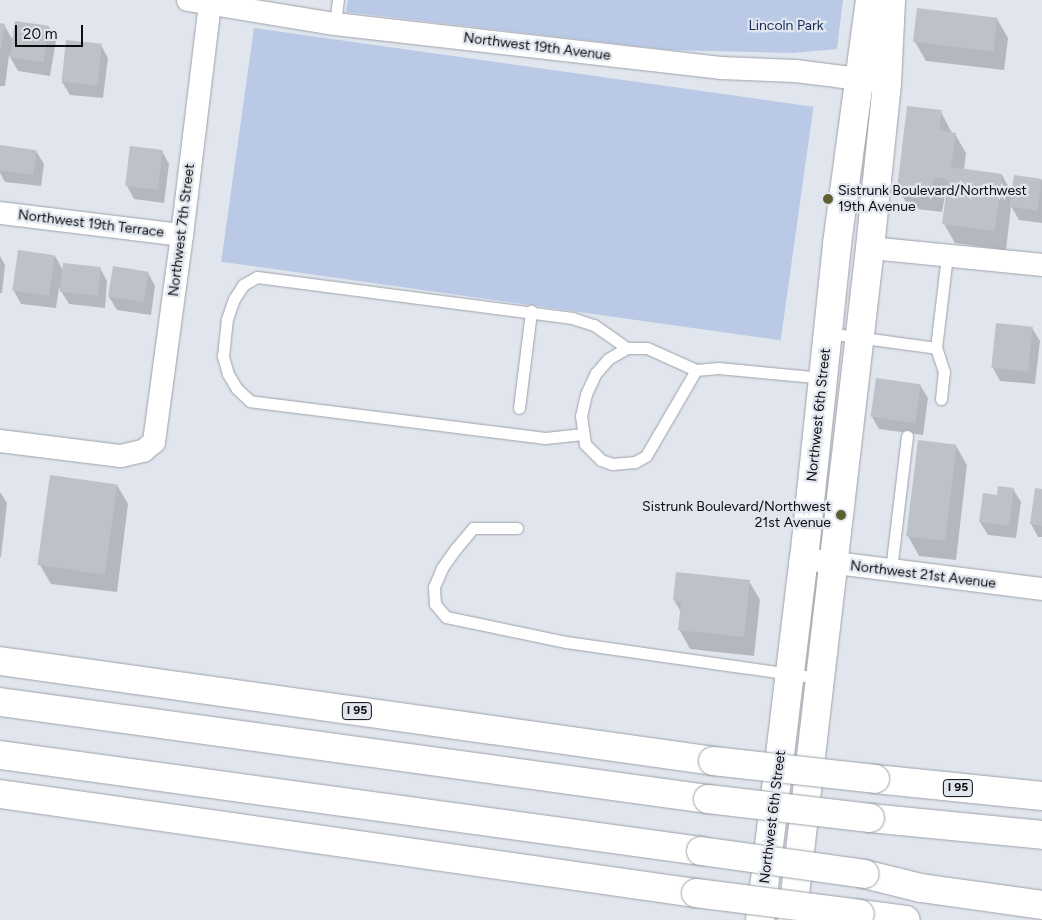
<!DOCTYPE html>
<style>
body{margin:0}
#map{position:relative;width:1042px;height:920px;overflow:hidden;background:#e1e6ee;font-family:Figtree,sans-serif}
div>[style]{position:absolute}
.green>*{inset:0;background:#b9c9e6;transform-origin:0 0}
.shadow>*{inset:0;background:#0003}
.building>*{inset:0;background:#bdc2c9;transform-origin:0 0}
.roads{filter:drop-shadow(0 0 1px #9da1a9) drop-shadow(0 0 1px #9da1a9)}
.service>*{height:11px;margin:-5.5px;padding:0 5.5px;transform-origin:5.5px;border-radius:5.5px;background:#fff}
.minor>*{height:22px;margin:-11px;padding:0 11px;transform-origin:11px;border-radius:11px;background:#fff}
.tertiary>*{height:28px;margin:-14px;padding:0 14px;transform-origin:14px;border-radius:14px;background:#fff}
.motorway>*{height:28px;margin:-14px;padding:0 14px;transform-origin:14px;border-radius:14px;background:#fff}
.bridges{filter:drop-shadow(0 0 1px #9da1a9) drop-shadow(0 0 1px #9da1a9)}
.motorway-bridge>*{height:28px;margin:-14px;padding:0 14px;transform-origin:14px;border-radius:14px;background:#fff}
.dots>*{width:14px;height:14px;translate:-50% -50%;box-sizing:border-box;border:2px solid #e1e6ee;border-radius:50%}
span{translate:-50% -50%;white-space:nowrap;text-align:center;line-height:1.15;-webkit-text-stroke:4.5px #e1e6ee;paint-order:stroke}
.shield-label span{padding:1px 4px;background:#e1e6ee;border:1px solid;border-radius:4px;-webkit-text-stroke-width:0}
.shield-label{font-size:12px;color:#0b0d0f;font-weight:700}
.park-label{font-size:14px;color:#132957}
.street-label{font-size:14px;color:#0b0d0f}
.poi-label{font-size:14px;color:#0b0d0f}
.left{translate:0 -50%;text-align:left}
.right{translate:-100% -50%;text-align:right}
.scale{position:absolute;left:15px;top:25px;width:68px;height:22px;box-sizing:border-box;border:2px solid #0b0d0f;border-top:0;padding-left:6px;font-size:15px;line-height:18px;white-space:nowrap;color:#0b0d0f;-webkit-text-stroke:4px #e1e6ee;paint-order:stroke}
</style>
<div id="map">
<div class="green">
<i style="clip-path:polygon(348px 0,843px 0,837px 49px,792px 53px,670px 50px,346px 12px)"></i>
<i style="left:254px;top:28px;width:565px;height:236px;rotate:8deg"></i>
</div>
<div class="shadow">
<i style="clip-path:polygon(997px 19px,1008px 38px,1004px 70px,926px 61px,915px 42px)"></i>
<i style="clip-path:polygon(0 24px,4px 25px,13px 40px,49px 27px,56px 40px,50px 76px,18px 71px,9px 55px,5px 86px,0 86px)"></i>
<i style="clip-path:polygon(101px 45px,108px 58px,103px 98px,70px 95px,62px 82px)"></i>
<i style="clip-path:polygon(941px 112px,952px 133px,955px 134px,966px 153px,964px 170px,1002px 175px,1013px 195px,1042px 180px,1042px 223px,1019px 220px,1011px 206px,1006px 250px,955px 243px,944px 224px,947px 196px,945px 195px,942px 212px,909px 208px,898px 188px)"></i>
<i style="clip-path:polygon(131px 147px,162px 151px,169px 164px,164px 203px,134px 199px,127px 186px)"></i>
<i style="clip-path:polygon(0 149px,36px 151px,44px 164px,41px 186px,5px 182px,0 173px)"></i>
<i style="clip-path:polygon(0 256px,5px 265px,2px 293px,0 293px)"></i>
<i style="clip-path:polygon(55px 256px,64px 272px,100px 268px,107px 281px,105px 308px,69px 304px,59px 288px,56px 308px,21px 304px,14px 291px)"></i>
<i style="clip-path:polygon(148px 273px,155px 286px,151px 315px,117px 310px,109px 297px)"></i>
<i style="clip-path:polygon(1032px 328px,1040px 341px,1035px 384px,1000px 381px,993px 368px)"></i>
<i style="clip-path:polygon(920px 385px,928px 398px,923px 435px,879px 429px,872px 417px)"></i>
<i style="clip-path:polygon(919px 441px,956px 446px,967px 465px,956px 560px,919px 556px,908px 536px)"></i>
<i style="clip-path:polygon(117px 485px,128px 504px,117px 592px,51px 584px,40px 565px)"></i>
<i style="clip-path:polygon(1013px 489px,1021px 502px,1016px 538px,988px 535px,980px 522px,998px 496px)"></i>
<i style="clip-path:polygon(1042px 490px,1042px 537px,1038px 537px,1031px 524px)"></i>
<i style="clip-path:polygon(0 492px,7px 503px,1px 557px,0 557px)"></i>
<i style="clip-path:polygon(749px 581px,760px 600px,754px 656px,690px 649px,679px 629px,681px 612px,674px 600px)"></i>
</div>
<div class="building">
<i style="left:917px;top:8px;width:81px;height:34px;rotate:7deg"></i>
<i style="left:15px;top:21px;width:34px;height:37px;rotate:8deg"></i>
<i style="clip-path:polygon(0 23px,5px 24px,1px 49px,0 49px)"></i>
<i style="left:66px;top:40px;width:36px;height:42px;rotate:6deg"></i>
<i style="clip-path:polygon(907px 106px,942px 110px,939px 130px,956px 133px,951px 167px,1002px 174px,995px 231px,942px 224px,948px 179px,934px 177px,932px 193px,897px 189px)"></i>
<i style="left:0;top:145px;width:37px;height:25px;rotate:8deg"></i>
<i style="left:130px;top:146px;width:33px;height:40px;rotate:7deg"></i>
<i style="left:1014px;top:175px;width:28px;height:32px;rotate:8deg"></i>
<i style="left:18px;top:250px;width:37px;height:41px;rotate:8deg"></i>
<i style="left:63px;top:263px;width:38px;height:29px;rotate:6deg"></i>
<i style="left:113px;top:266px;width:36px;height:31px;rotate:9deg"></i>
<i style="left:996px;top:323px;width:37px;height:45px;rotate:6deg"></i>
<i style="left:876px;top:378px;width:45px;height:39px;rotate:8deg"></i>
<i style="left:918px;top:440px;width:39px;height:97px;rotate:7deg"></i>
<i style="left:50px;top:475px;width:68px;height:91px;rotate:8deg"></i>
<i style="clip-path:polygon(998px 486px,1014px 488px,1009px 526px,979px 522px,983px 493px,997px 495px)"></i>
<i style="clip-path:polygon(1035px 488px,1042px 489px,1042px 526px,1030px 524px)"></i>
<i style="clip-path:polygon(676px 572px,750px 580px,744px 637px,678px 630px,681px 602px,673px 600px)"></i>
</div>
<div class="roads">
<div class="service">
<i style="left:335px;top:24px;width:24px;rotate:-83deg"></i>
<i style="left:827px;top:333px;width:110px;rotate:7.8deg"></i>
<i style="left:696px;top:370px;width:99px;rotate:120.2deg"></i>
<i style="left:646px;top:456px;width:13px;rotate:151deg"></i>
<i style="left:635px;top:462px;width:23px;rotate:175deg"></i>
<i style="left:612px;top:464px;width:12px;rotate:-160deg"></i>
<i style="left:601px;top:460px;width:23px;rotate:-135deg"></i>
<i style="left:585px;top:444px;width:28px;rotate:-98deg"></i>
<i style="left:581px;top:416px;width:23px;rotate:-77deg"></i>
<i style="left:586px;top:394px;width:23px;rotate:-65deg"></i>
<i style="left:596px;top:373px;width:18px;rotate:-49deg"></i>
<i style="left:608px;top:359px;width:22px;rotate:-30deg"></i>
<i style="left:627px;top:348px;width:20px"></i>
<i style="left:647px;top:348px;width:54px;rotate:24.2deg"></i>
<i style="left:696px;top:370px;width:22px;rotate:-5deg"></i>
<i style="left:718px;top:368px;width:105px;rotate:5.4deg"></i>
<i style="left:941px;top:399px;width:27px;rotate:-84deg"></i>
<i style="left:944px;top:372px;width:25px;rotate:-108deg"></i>
<i style="left:936px;top:348px;width:93px;rotate:-83.2deg"></i>
<i style="left:519px;top:408px;width:98px;rotate:-82.9deg"></i>
<i style="left:583px;top:434px;width:38px;rotate:174deg"></i>
<i style="left:545px;top:438px;width:297px;rotate:-172.9deg"></i>
<i style="left:250px;top:401px;width:18px;rotate:-137deg"></i>
<i style="left:237px;top:389px;width:17px;rotate:-121deg"></i>
<i style="left:228px;top:374px;width:19px;rotate:-106deg"></i>
<i style="left:223px;top:356px;width:37px;rotate:-84deg"></i>
<i style="left:227px;top:319px;width:21px;rotate:-71deg"></i>
<i style="left:234px;top:299px;width:17px;rotate:-57deg"></i>
<i style="left:243px;top:285px;width:16px;rotate:-30deg"></i>
<i style="left:257px;top:277px;width:318px;rotate:7.4deg"></i>
<i style="left:572px;top:318px;width:23px;rotate:18deg"></i>
<i style="left:594px;top:325px;width:40px;rotate:34.9deg"></i>
<i style="left:517px;top:528px;width:44px;rotate:180deg"></i>
<i style="left:473px;top:528px;width:26px;rotate:130deg"></i>
<i style="left:456px;top:548px;width:24px;rotate:125deg"></i>
<i style="left:442px;top:568px;width:21px;rotate:113deg"></i>
<i style="left:434px;top:587px;width:17px;rotate:87deg"></i>
<i style="left:435px;top:604px;width:17px;rotate:50deg"></i>
<i style="left:446px;top:617px;width:123px;rotate:11.8deg"></i>
<i style="left:566px;top:642px;width:257px;rotate:8.1deg"></i>
<i style="left:891px;top:570px;width:135px;rotate:-83.2deg"></i>
</div>
<div class="minor">
<i style="left:188px;top:0;width:149px;rotate:9.3deg"></i>
<i style="left:335px;top:24px;width:388px;rotate:6.5deg"></i>
<i style="left:721px;top:68px;width:74px;rotate:2.3deg"></i>
<i style="left:795px;top:71px;width:83px;rotate:7deg"></i>
<i style="left:0;top:213px;width:183px;rotate:6.9deg"></i>
<i style="left:870px;top:248px;width:173px;rotate:5.6deg"></i>
<i style="left:0;top:441px;width:122px;rotate:7.1deg"></i>
<i style="left:121px;top:456px;width:23px;rotate:-13deg"></i>
<i style="left:143px;top:451px;width:14px;rotate:-39deg"></i>
<i style="left:154px;top:442px;width:209px;rotate:-82.3deg"></i>
<i style="left:182px;top:235px;width:234px;rotate:-83.1deg"></i>
<i style="left:804px;top:559px;width:240px;rotate:7.2deg"></i>
</div>
<div class="tertiary">
<i style="left:760px;top:920px;width:364px;rotate:-83.1deg"></i>
<i style="left:804px;top:559px;width:317px;rotate:-84deg"></i>
<i style="left:837px;top:244px;width:246px;rotate:-82.3deg"></i>
<i style="left:792px;top:920px;width:677px;rotate:-83.38deg"></i>
<i style="left:870px;top:248px;width:166px;rotate:-84.1deg"></i>
<i style="left:887px;top:83px;width:83px;rotate:-87.2deg"></i>
</div>
<div class="motorway">
<i style="left:0;top:661px;width:720px;rotate:7.98deg"></i>
<i style="left:0;top:702px;width:715px;rotate:7.8deg"></i>
<i style="left:0;top:755px;width:708px;rotate:7.8deg"></i>
<i style="left:875px;top:779px;width:168px;rotate:5.8deg"></i>
<i style="left:0;top:794px;width:703px;rotate:8.1deg"></i>
<i style="left:870px;top:818px;width:173px;rotate:5.6deg"></i>
<i style="left:864px;top:874px;width:59px;rotate:13.8deg"></i>
<i style="left:921px;top:888px;width:122px;rotate:8deg"></i>
<i style="left:860px;top:914px;width:46px;rotate:7.4deg"></i>
</div>
</div>
<div class="bridges">
<div class="motorway-bridge">
<i style="left:713px;top:761px;width:163px;rotate:6.3deg"></i>
<i style="left:708px;top:799px;width:163px;rotate:6.7deg"></i>
<i style="left:701px;top:851px;width:165px;rotate:8deg"></i>
<i style="left:696px;top:893px;width:165px;rotate:7.3deg"></i>
</div>
</div>
<div class="dots">
<i style="left:828px;top:199px;background:#5d602e"></i>
<i style="left:841px;top:515px;background:#5d602e"></i>
</div>
<div class="shield-label">
<span style="left:357px;top:711px">I 95</span>
<span style="left:958px;top:788px">I 95</span>
</div>
<div class="park-label">
<span style="left:786px;top:26px">Lincoln Park</span>
</div>
<div class="street-label">
<span style="left:537px;top:47px;rotate:7deg">Northwest 19th Avenue</span>
<span style="left:91px;top:224px;rotate:7deg">Northwest 19th Terrace</span>
<span style="left:182px;top:230px;rotate:-83deg">Northwest 7th Street</span>
<span style="left:819px;top:415px;rotate:-84deg">Northwest 6th Street</span>
<span style="left:923px;top:575px;rotate:7deg">Northwest 21st Avenue</span>
<span style="left:773px;top:817px;rotate:-83deg">Northwest 6th Street</span>
</div>
<div class="poi-label">
<span class="left" style="left:838px;top:199px">Sistrunk Boulevard/Northwest<br>19th Avenue</span>
<span class="right" style="left:831px;top:515px">Sistrunk Boulevard/Northwest<br>21st Avenue</span>
</div>
<div class="scale">20 m</div>
</div>
